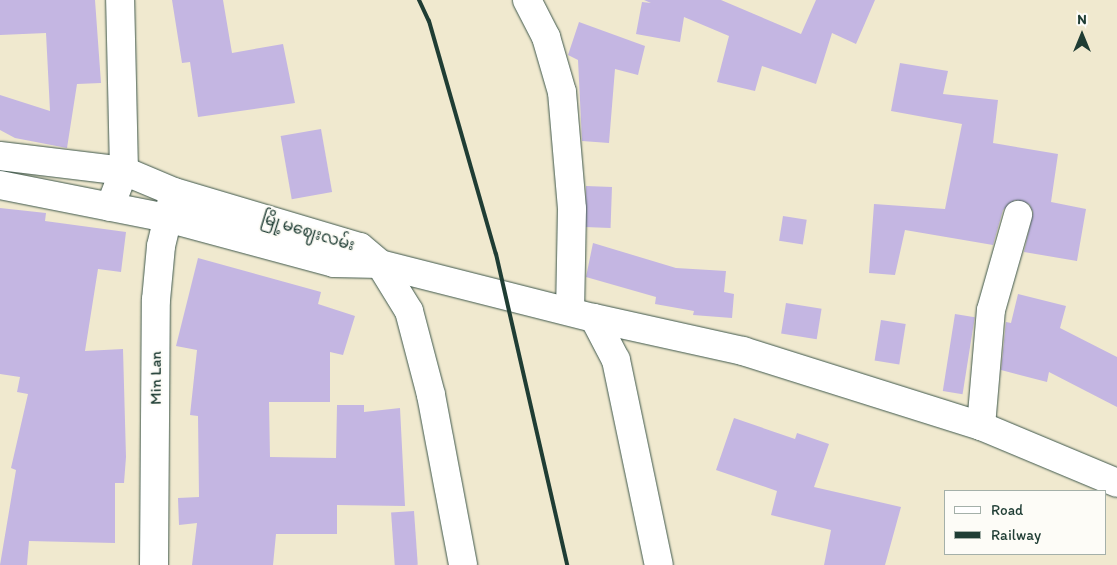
<!DOCTYPE html>
<meta charset="utf-8">
<style>
body{margin:0}
#map{position:relative;width:1117px;height:565px;overflow:hidden;background:#f0e9cf;font-family:Itim,"Noto Sans Myanmar",sans-serif}
div>[style]{position:absolute}
.building>*{inset:0;background:#c4b6e2;transform-origin:0 0}
.roads{filter:drop-shadow(0 0 1px #3e574b) drop-shadow(0 0 1px #3e574b)}
.minor>*{height:28px;margin:-14px;padding:0 14px;transform-origin:14px;border-radius:14px;background:#fff}
.secondary>*{height:28px;margin:-14px;padding:0 14px;transform-origin:14px;border-radius:14px;background:#fff}
.rail>*{height:4px;margin:-2px;padding:0 2px;transform-origin:2px;border-radius:2px;background:#1f3d34}
span{translate:-50% -50%;white-space:nowrap;text-align:center;line-height:1.15;-webkit-text-stroke:4px #fdfcf7;paint-order:stroke}
.street-label{font-size:16px;color:#1f3d34}
.legend{position:absolute;left:944px;top:490px;width:162px;height:65px;box-sizing:border-box;background:#fdfcf7;border:1px solid #a4b0a9;margin:0;padding:6px 9px;list-style:none;font-size:15px;color:#1f3d34}
.legend li{display:flex;align-items:center;gap:10px;height:25px}
.legend b{width:25px;border:1px solid #a4b0a9}
.north{position:absolute;left:1057px;top:10px;width:50px;height:50px;-webkit-text-stroke:4px #fdfcf7;paint-order:stroke;rotate:0deg;font-size:14px;font-weight:700;line-height:20px;text-align:center;color:#1f3d34}
.north::after{content:'';display:block;margin:auto;width:18px;height:22px;background:#1f3d34;clip-path:polygon(50% 0,100% 100%,50% 72%,0 100%)}
</style>
<div id="map">
<div class="building">
<i style="clip-path:polygon(0 0,95px 0,101px 83px,77px 84px,67px 148px,15px 138px,0 130px,0 95px,50px 111px,46px 33px,0 35px)"></i>
<i style="clip-path:polygon(172px 0,223px 0,232px 53px,283px 44px,295px 103px,198px 117px,190px 62px,182px 63px)"></i>
<i style="clip-path:polygon(644px 0,721px 0,801px 34px,816px 0,875px 0,856px 44px,832px 33px,816px 84px,762px 66px,755px 91px,717px 82px,729px 36px,684px 17px,680px 42px,636px 34px,642px 2px,651px 3px)"></i>
<i style="clip-path:polygon(579px 22px,645px 46px,638px 75px,615px 69px,609px 143px,582px 141px,578px 60px,568px 55px)"></i>
<i style="clip-path:polygon(900px 63px,948px 71px,943px 94px,998px 100px,993px 143px,1058px 154px,1051px 202px,1086px 209px,1077px 261px,1024px 252px,1033px 212px,1029px 204px,1015px 200px,1003px 210px,993px 245px,905px 230px,895px 275px,869px 273px,874px 204px,945px 209px,962px 124px,891px 111px)"></i>
<i style="left:321px;top:129px;width:64px;height:41px;rotate:80deg"></i>
<i style="left:586px;top:186px;width:26px;height:41px;rotate:2deg"></i>
<i style="clip-path:polygon(0 208px,46px 213px,45px 221px,126px 232px,121px 272px,98px 269px,85px 351px,123px 349px,126px 457px,124px 483px,115px 483px,115px 543px,29px 541px,27px 565px,0 565px,16px 470px,11px 468px,28px 394px,17px 392px,20px 377px,0 374px)"></i>
<i style="left:783px;top:216px;width:24px;height:25px;rotate:9deg"></i>
<i style="clip-path:polygon(593px 243px,676px 268px,726px 271px,724px 292px,734px 294px,732px 318px,693px 315px,694px 311px,655px 304px,656px 297px,586px 277px)"></i>
<i style="clip-path:polygon(198px 258px,321px 292px,318px 304px,355px 316px,343px 355px,330px 352px,330px 402px,269px 402px,270px 457px,336px 458px,337px 405px,364px 405px,364px 412px,400px 408px,405px 506px,337px 505px,337px 534px,276px 534px,273px 565px,192px 565px,197px 523px,179px 525px,178px 498px,199px 497px,198px 416px,190px 415px,197px 350px,176px 346px)"></i>
<i style="clip-path:polygon(1018px 294px,1066px 306px,1060px 328px,1117px 357px,1117px 407px,1049px 372px,1047px 382px,1001px 370px,1006px 322px,1011px 323px)"></i>
<i style="left:786px;top:303px;width:36px;height:31px;rotate:9deg"></i>
<i style="left:955px;top:314px;width:20px;height:78px;rotate:9deg"></i>
<i style="left:881px;top:320px;width:25px;height:41px;rotate:9deg"></i>
<i style="clip-path:polygon(734px 418px,795px 439px,797px 433px,829px 444px,814px 487px,901px 507px,885px 565px,824px 565px,831px 530px,771px 515px,777px 491px,716px 470px)"></i>
<i style="left:414px;top:511px;width:54px;height:23px;rotate:86deg"></i>
</div>
<div class="roads">
<div class="minor">
<i style="left:527px;top:0;width:42px;rotate:62.8deg"></i>
<i style="left:546px;top:37px;width:57px;rotate:73.8deg"></i>
<i style="left:562px;top:92px;width:117px;rotate:85.1deg"></i>
<i style="left:572px;top:209px;width:102px;rotate:91.1deg"></i>
<i style="left:110px;top:207px;width:39px;rotate:-69deg"></i>
<i style="left:124px;top:171px;width:171px;rotate:-91.3deg"></i>
<i style="left:594px;top:318px;width:153px;rotate:12.5deg"></i>
<i style="left:743px;top:351px;width:250px;rotate:17.5deg"></i>
<i style="left:981px;top:426px;width:147px;rotate:22.7deg"></i>
<i style="left:981px;top:426px;width:116px;rotate:-85.1deg"></i>
<i style="left:991px;top:310px;width:99px;rotate:-74.1deg"></i>
<i style="left:154px;top:565px;width:265px;rotate:-89.6deg"></i>
<i style="left:156px;top:300px;width:54px;rotate:-84.7deg"></i>
<i style="left:161px;top:246px;width:51px;rotate:-76.5deg"></i>
</div>
<div class="secondary">
<i style="left:0;top:156px;width:125px;rotate:6.9deg"></i>
<i style="left:124px;top:171px;width:54px;rotate:22.8deg"></i>
<i style="left:174px;top:192px;width:194px;rotate:16.5deg"></i>
<i style="left:360px;top:247px;width:26px;rotate:40deg"></i>
<i style="left:380px;top:264px;width:55px;rotate:58.3deg"></i>
<i style="left:409px;top:311px;width:87px;rotate:75.3deg"></i>
<i style="left:431px;top:395px;width:173px;rotate:79.3deg"></i>
<i style="left:0;top:185px;width:170px;rotate:11.2deg"></i>
<i style="left:167px;top:218px;width:173px;rotate:15.1deg"></i>
<i style="left:334px;top:263px;width:46px;rotate:1.2deg"></i>
<i style="left:380px;top:264px;width:221px;rotate:14.2deg"></i>
<i style="left:594px;top:318px;width:47px;rotate:62.4deg"></i>
<i style="left:616px;top:360px;width:209px;rotate:78.2deg"></i>
</div>
</div>
<div class="rail">
<i style="left:419px;top:0;width:23px;rotate:65deg"></i>
<i style="left:429px;top:21px;width:242px;rotate:74deg"></i>
<i style="left:496px;top:254px;width:319px;rotate:77.1deg"></i>
</div>
<div class="street-label">
<span style="left:308px;top:232px;rotate:17deg">မြို့မဈေးလမ်း</span>
<span style="left:156px;top:378px;rotate:-90deg">Min Lan</span>
</div>
<ul class="legend">
<li><b style="height:6px;background:#fff"></b>Road</li>
<li><b style="height:6px;background:#1f3d34"></b>Railway</li>
</ul>
<div class="north">N</div>
</div>
